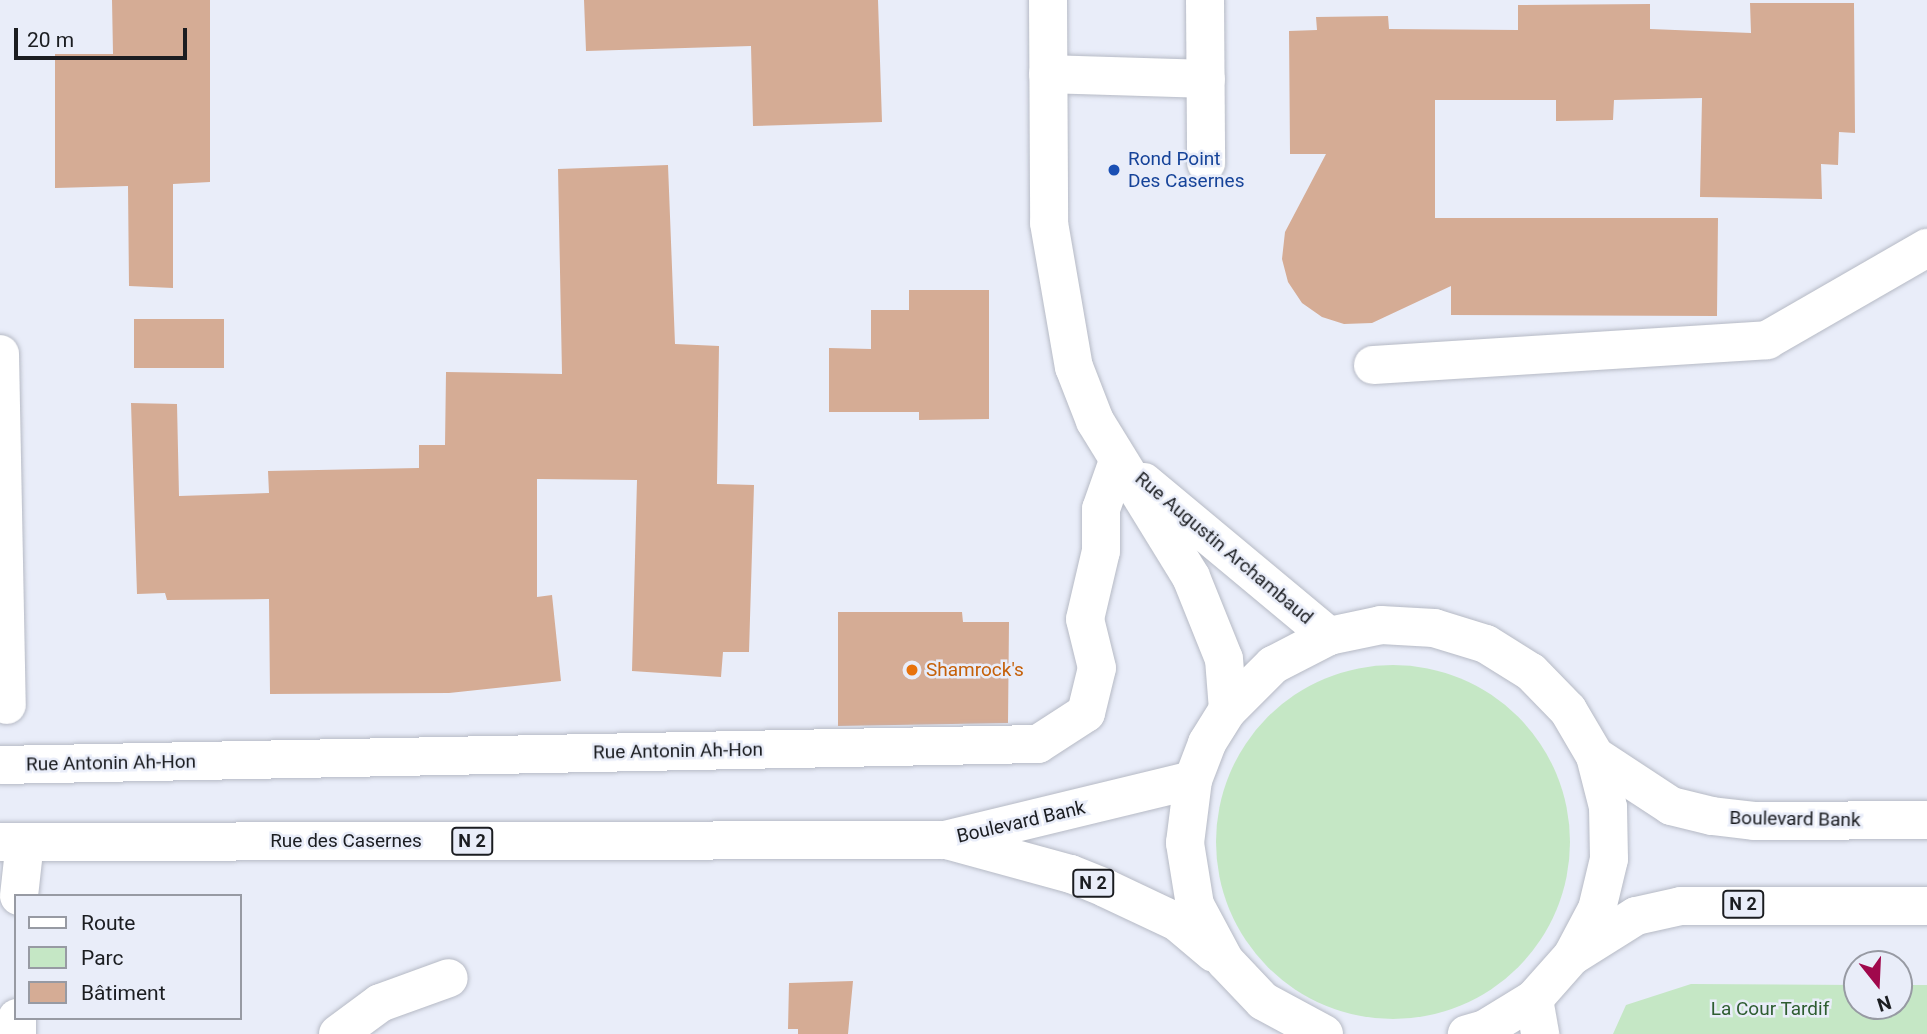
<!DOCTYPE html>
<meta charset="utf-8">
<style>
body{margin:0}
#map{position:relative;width:1927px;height:1034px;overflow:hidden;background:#e9edf9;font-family:Roboto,sans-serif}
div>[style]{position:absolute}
.green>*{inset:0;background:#c5e7c5}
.round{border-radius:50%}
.building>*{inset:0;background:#d5ac95;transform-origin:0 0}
.roads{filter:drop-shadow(0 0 2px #b6bac5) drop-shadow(0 0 2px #b6bac5)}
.minor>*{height:38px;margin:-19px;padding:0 19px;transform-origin:19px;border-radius:19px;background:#fff}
.major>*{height:38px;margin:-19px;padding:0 19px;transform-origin:19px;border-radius:19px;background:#fff}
.dots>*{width:19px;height:19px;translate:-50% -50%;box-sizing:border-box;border:4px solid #e9edf9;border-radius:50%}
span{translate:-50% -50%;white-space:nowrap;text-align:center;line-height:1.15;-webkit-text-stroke:5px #e9edf9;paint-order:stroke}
.shield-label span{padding:2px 5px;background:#e9edf9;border:2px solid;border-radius:5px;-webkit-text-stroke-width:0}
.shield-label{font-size:18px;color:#1b1d21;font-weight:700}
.transit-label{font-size:19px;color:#164399}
.left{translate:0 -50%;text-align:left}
.street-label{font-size:19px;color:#1b1d21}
.food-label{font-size:19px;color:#c56008}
.park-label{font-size:19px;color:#2e5d31}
.legend{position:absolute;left:14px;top:894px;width:228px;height:126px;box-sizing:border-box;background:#e9edf9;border:2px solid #979aa3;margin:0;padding:9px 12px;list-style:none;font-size:21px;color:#1b1d21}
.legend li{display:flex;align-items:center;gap:14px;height:35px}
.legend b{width:35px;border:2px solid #979aa3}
.north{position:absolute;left:1843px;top:950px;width:70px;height:70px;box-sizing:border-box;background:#e9edf9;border:2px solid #979aa3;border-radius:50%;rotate:162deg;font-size:19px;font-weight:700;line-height:28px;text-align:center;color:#1b1d21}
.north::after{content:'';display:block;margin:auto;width:24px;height:32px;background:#a0084c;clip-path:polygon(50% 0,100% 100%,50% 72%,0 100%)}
.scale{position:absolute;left:14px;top:28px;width:173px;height:32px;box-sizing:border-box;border:4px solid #1b1d21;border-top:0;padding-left:9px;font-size:21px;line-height:24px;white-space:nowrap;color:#1b1d21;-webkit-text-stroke:5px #e9edf9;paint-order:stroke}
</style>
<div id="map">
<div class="green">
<i class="round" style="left:1216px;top:665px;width:354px;height:354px"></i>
<i style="clip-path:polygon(1691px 984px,1857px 985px,1857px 1006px,1899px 1006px,1899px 985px,1927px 985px,1927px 1034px,1613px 1034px,1626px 1005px)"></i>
</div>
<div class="building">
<i style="clip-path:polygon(112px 0,210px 0,210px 182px,173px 184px,173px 288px,129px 286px,128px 186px,55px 188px,55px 54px,113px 54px)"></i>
<i style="clip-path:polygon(584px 0,878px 0,882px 122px,753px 126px,751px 46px,586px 51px)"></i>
<i style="clip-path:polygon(1750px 3px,1854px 3px,1855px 133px,1839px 132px,1838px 165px,1821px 164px,1822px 199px,1700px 197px,1702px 98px,1614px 100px,1613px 120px,1556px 121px,1556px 100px,1435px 100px,1435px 218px,1718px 218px,1717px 316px,1451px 315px,1451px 286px,1372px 323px,1344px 324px,1322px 317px,1302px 303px,1288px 282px,1282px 259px,1285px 232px,1326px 154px,1290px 154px,1289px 31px,1317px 30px,1316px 17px,1388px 16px,1389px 29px,1518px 30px,1518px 5px,1650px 4px,1650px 29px,1751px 33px)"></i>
<i style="clip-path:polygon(668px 165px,675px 344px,719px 346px,717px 484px,754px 485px,749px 652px,723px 652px,721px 677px,632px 671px,637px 480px,537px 479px,537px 597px,552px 595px,561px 681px,449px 693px,270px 694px,269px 599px,167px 600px,165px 593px,137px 594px,131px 403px,177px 404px,179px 496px,269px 493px,268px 471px,419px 468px,419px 445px,445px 445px,446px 372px,562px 374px,558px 169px)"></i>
<i style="clip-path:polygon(909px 290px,989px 290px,989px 419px,919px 420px,919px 412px,829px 412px,829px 348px,871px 349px,871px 310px,909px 310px)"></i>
<i style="left:134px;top:319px;width:90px;height:49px"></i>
<i style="clip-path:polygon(838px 612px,962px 612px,963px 622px,1009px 622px,1008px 723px,838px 726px)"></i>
<i style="clip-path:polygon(853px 981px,848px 1034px,798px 1034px,798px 1029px,788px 1029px,789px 983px)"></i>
</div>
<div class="roads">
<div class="minor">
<i style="left:1048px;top:0;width:223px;rotate:89.7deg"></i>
<i style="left:1049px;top:223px;width:146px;rotate:80.2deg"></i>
<i style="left:1074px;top:367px;width:58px;rotate:68.7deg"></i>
<i style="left:1095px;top:421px;width:183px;rotate:58.4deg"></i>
<i style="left:1191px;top:577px;width:88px;rotate:68.1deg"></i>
<i style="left:1224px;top:659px;width:51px;rotate:85.5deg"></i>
<i style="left:1205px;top:0;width:163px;rotate:89.6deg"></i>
<i style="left:1048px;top:74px;width:158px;rotate:1.8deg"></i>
<i style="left:0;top:354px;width:351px;rotate:88.9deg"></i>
<i style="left:1373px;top:365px;width:395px;rotate:-3.6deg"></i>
<i style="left:1767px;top:340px;width:185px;rotate:-29.9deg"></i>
<i style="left:1144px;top:482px;width:241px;rotate:39.8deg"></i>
<i style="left:0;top:765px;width:1038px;rotate:-1.16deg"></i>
<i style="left:1038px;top:744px;width:57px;rotate:-32.9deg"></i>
<i style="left:1086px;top:713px;width:46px;rotate:-76.3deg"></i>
<i style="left:1097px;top:668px;width:50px;rotate:-103.8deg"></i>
<i style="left:1085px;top:619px;width:70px;rotate:-76.8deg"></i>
<i style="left:1101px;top:551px;width:42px;rotate:-90deg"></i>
<i style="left:1101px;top:509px;width:51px;rotate:-70.5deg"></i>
<i style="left:19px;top:896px;width:54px;rotate:-83.7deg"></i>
<i style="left:17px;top:1018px;width:16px;rotate:90deg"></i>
<i style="left:338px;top:1034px;width:52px;rotate:-36.4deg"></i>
<i style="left:380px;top:1003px;width:73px;rotate:-19.9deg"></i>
</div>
<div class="major">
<i style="left:1595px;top:756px;width:91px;rotate:33.3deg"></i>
<i style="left:1671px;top:806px;width:42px;rotate:13.7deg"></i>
<i style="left:1712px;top:816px;width:42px;rotate:6.8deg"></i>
<i style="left:1754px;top:821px;width:173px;rotate:-0.3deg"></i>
<i style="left:950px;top:841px;width:125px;rotate:15.3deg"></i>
<i style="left:1071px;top:874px;width:37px;rotate:22deg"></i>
<i style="left:1105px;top:888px;width:80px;rotate:25.3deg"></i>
<i style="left:1177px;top:922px;width:48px;rotate:40deg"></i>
<i style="left:0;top:842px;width:945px;rotate:-0.12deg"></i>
<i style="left:945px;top:840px;width:255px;rotate:-13.6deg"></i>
<i style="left:1574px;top:955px;width:73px;rotate:-32.2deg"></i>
<i style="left:1636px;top:916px;width:46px;rotate:-12.5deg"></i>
<i style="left:1681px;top:906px;width:246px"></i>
<i style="left:1534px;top:999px;width:36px;rotate:80deg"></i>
<i style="left:1324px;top:1034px;width:69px;rotate:-151.6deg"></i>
<i style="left:1263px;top:1001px;width:55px;rotate:-133.5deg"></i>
<i style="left:1225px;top:961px;width:64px;rotate:-118.2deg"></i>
<i style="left:1195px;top:905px;width:63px;rotate:-99.2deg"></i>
<i style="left:1185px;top:843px;width:64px;rotate:-82.8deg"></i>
<i style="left:1193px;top:780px;width:40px;rotate:-69deg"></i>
<i style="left:1207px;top:743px;width:39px;rotate:-58deg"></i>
<i style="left:1228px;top:710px;width:64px;rotate:-45deg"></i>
<i style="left:1273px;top:665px;width:63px;rotate:-27.4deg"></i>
<i style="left:1329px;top:636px;width:53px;rotate:-11.9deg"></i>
<i style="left:1381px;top:625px;width:53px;rotate:3.2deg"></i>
<i style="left:1434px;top:628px;width:54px;rotate:17.1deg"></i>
<i style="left:1486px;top:644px;width:53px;rotate:31.9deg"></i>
<i style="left:1531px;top:672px;width:53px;rotate:45.8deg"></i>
<i style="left:1568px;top:710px;width:53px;rotate:59.6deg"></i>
<i style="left:1595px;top:756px;width:53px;rotate:75.7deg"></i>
<i style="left:1608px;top:807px;width:52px;rotate:88.9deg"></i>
<i style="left:1609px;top:859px;width:51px;rotate:103.5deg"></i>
<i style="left:1597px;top:909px;width:53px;rotate:118deg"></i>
<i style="left:1572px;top:956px;width:57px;rotate:131.5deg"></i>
<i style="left:1534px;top:999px;width:57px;rotate:148.5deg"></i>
<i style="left:1485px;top:1029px;width:19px;rotate:164deg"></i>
</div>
</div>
<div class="dots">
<i style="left:1114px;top:170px;background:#1a4fb4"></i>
<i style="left:912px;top:670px;background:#e8710a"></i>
</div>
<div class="shield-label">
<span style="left:472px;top:841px">N 2</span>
<span style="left:1093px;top:883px">N 2</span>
<span style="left:1743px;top:904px">N 2</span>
</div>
<div class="transit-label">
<span class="left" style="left:1128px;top:170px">Rond Point<br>Des Casernes</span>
</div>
<div class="street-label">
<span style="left:1224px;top:548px;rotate:40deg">Rue Augustin Archambaud</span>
<span style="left:678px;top:751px;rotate:-1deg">Rue Antonin Ah-Hon</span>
<span style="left:111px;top:763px;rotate:-1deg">Rue Antonin Ah-Hon</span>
<span style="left:1795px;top:819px;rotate:1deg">Boulevard Bank</span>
<span style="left:1021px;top:822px;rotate:-13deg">Boulevard Bank</span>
<span style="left:346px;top:841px">Rue des Casernes</span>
</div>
<div class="food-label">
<span class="left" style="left:926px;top:670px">Shamrock's</span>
</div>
<div class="park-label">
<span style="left:1770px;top:1009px">La Cour Tardif</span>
</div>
<ul class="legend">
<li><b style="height:9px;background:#fff"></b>Route</li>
<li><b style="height:19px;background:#c5e7c5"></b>Parc</li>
<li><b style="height:19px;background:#d5ac95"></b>Bâtiment</li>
</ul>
<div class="north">N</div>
<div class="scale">20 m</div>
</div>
